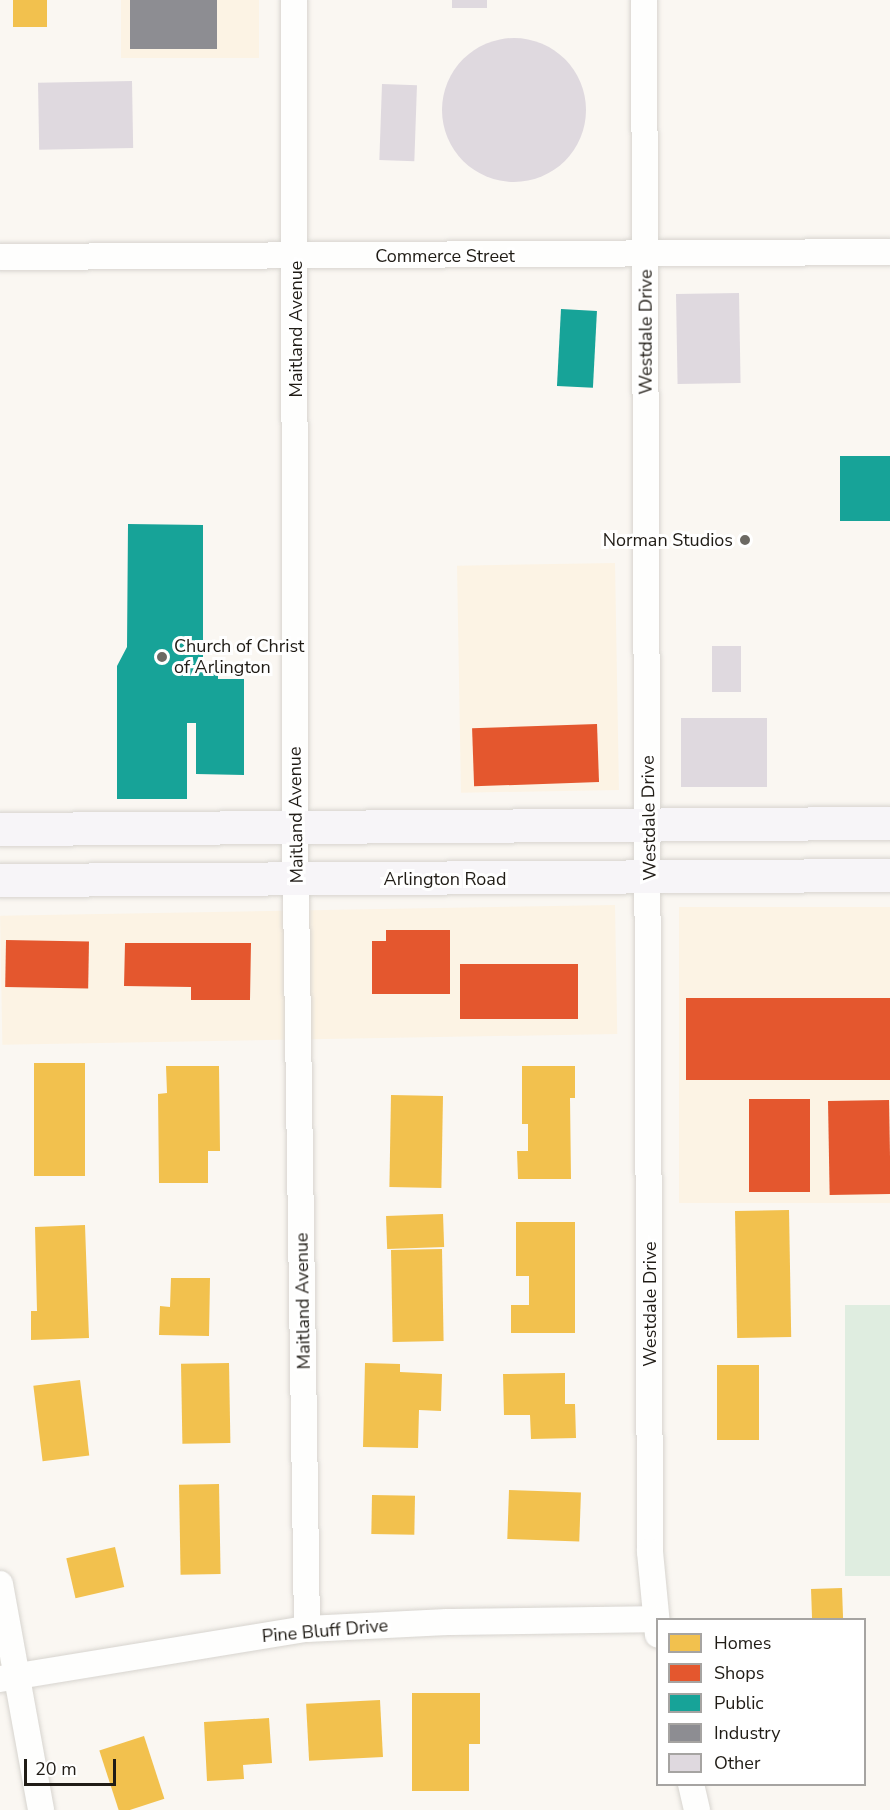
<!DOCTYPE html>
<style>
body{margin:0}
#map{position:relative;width:890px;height:1810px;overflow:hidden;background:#faf7f2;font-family:"Nunito Sans",sans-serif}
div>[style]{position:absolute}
.built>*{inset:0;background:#fcf3e4;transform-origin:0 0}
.green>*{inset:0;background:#dfede0;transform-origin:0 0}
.homes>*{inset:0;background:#f2c14e;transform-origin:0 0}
.shops>*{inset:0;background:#e4572e;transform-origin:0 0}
.public>*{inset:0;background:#17a398;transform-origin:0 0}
.industry>*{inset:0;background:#8d8d92;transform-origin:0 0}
.building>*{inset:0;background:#dfd9df;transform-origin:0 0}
.round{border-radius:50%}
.roads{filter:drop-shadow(0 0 2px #d7d4cf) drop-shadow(0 0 2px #d7d4cf)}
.minor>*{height:26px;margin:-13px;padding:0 13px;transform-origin:13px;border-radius:13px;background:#fefefd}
.secondary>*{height:33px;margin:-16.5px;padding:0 16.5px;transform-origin:16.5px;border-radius:16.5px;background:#f7f5f8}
.dots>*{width:16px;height:16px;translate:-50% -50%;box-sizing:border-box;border:3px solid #fff;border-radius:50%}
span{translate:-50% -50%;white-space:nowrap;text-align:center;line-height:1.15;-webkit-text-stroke:6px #fff;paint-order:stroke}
.street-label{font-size:18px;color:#201c16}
.poi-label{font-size:18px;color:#201c16}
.right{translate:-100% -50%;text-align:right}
.left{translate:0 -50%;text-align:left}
.legend{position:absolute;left:656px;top:1618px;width:210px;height:168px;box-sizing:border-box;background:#fff;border:2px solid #a6a4a2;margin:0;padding:8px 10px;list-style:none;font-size:18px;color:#201c16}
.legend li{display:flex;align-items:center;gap:12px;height:30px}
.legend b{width:30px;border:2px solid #a6a4a2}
.scale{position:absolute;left:24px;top:1759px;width:92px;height:27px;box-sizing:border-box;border:3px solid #201c16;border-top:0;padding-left:8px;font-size:18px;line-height:21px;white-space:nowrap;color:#201c16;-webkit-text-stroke:4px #fff;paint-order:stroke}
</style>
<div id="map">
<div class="built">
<i style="left:121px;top:0;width:138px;height:58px"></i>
<i style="left:615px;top:563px;width:227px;height:158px;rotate:89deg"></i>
<i style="left:615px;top:905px;width:129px;height:615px;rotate:89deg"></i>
<i style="left:890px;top:907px;width:296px;height:211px;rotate:90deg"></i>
</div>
<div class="green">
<i style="left:890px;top:1305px;width:271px;height:45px;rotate:90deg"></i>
</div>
<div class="homes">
<i style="left:13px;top:0;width:34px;height:27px"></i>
<i style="left:34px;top:1063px;width:51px;height:113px"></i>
<i style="clip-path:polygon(166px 1066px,219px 1066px,220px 1151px,208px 1151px,208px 1183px,159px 1183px,158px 1094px,167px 1093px)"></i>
<i style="clip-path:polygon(522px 1066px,575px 1066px,575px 1098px,570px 1098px,571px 1179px,518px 1179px,517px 1151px,528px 1151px,528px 1124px,522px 1124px)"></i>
<i style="left:391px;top:1095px;width:52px;height:92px;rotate:1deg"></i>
<i style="left:789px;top:1210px;width:127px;height:54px;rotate:89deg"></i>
<i style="left:443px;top:1214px;width:33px;height:57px;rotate:88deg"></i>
<i style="clip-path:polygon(516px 1222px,575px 1222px,575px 1333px,511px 1333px,511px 1305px,529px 1305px,529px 1276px,516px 1276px)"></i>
<i style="clip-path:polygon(85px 1225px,89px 1338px,31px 1340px,31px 1311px,37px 1311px,35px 1227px)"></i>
<i style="left:442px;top:1249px;width:92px;height:51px;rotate:89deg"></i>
<i style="clip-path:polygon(171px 1278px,210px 1278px,209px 1336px,159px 1335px,160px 1306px,170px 1307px)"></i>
<i style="left:229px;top:1363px;width:80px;height:48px;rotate:89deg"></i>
<i style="clip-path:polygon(365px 1363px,400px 1364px,400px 1372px,442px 1374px,441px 1411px,419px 1410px,418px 1448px,363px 1447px)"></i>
<i style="left:717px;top:1365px;width:42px;height:75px"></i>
<i style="clip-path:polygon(565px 1373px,565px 1404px,575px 1404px,576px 1438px,531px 1439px,530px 1415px,504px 1415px,503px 1374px)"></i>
<i style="left:80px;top:1380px;width:76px;height:47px;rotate:83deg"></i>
<i style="left:219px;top:1484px;width:90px;height:40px;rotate:89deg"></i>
<i style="left:509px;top:1490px;width:72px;height:49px;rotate:2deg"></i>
<i style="left:372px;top:1495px;width:43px;height:39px;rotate:1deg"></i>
<i style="left:115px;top:1547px;width:41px;height:50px;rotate:77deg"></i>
<i style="left:842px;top:1588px;width:30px;height:31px;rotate:88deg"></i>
<i style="clip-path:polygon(412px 1693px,480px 1693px,480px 1744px,469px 1744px,469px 1791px,412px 1791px)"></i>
<i style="left:380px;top:1700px;width:57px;height:74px;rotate:87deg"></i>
<i style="clip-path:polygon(269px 1718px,272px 1763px,243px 1765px,244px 1779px,207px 1781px,204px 1722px)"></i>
<i style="left:144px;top:1736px;width:66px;height:47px;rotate:72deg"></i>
</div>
<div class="shops">
<i style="left:597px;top:724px;width:58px;height:125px;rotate:88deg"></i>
<i style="clip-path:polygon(386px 930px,450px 930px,450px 994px,372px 994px,372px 941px,386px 941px)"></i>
<i style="left:6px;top:940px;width:83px;height:47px;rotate:1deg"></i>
<i style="clip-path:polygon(125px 943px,251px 943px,250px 1000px,191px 1000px,191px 987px,124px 986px)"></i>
<i style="left:460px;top:964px;width:118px;height:55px"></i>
<i style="left:890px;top:998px;width:82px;height:204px;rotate:90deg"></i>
<i style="left:749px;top:1099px;width:61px;height:93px"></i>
<i style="left:889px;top:1100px;width:94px;height:61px;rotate:89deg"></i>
</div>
<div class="public">
<i style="left:561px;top:309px;width:36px;height:77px;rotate:3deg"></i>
<i style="left:890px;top:456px;width:65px;height:50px;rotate:90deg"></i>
<i style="clip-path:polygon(128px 524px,203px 525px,203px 668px,218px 668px,218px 679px,244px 679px,244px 775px,196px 774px,196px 723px,187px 723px,187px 799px,117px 799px,117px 666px,127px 647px)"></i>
</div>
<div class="industry">
<i style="left:130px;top:0;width:87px;height:49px"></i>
</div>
<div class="building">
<i style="left:452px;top:0;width:35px;height:8px"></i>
<i class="round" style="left:442px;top:38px;width:144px;height:144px"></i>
<i style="left:132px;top:81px;width:67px;height:94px;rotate:89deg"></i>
<i style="left:382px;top:84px;width:35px;height:76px;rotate:2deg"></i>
<i style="left:739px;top:293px;width:90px;height:63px;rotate:89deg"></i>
<i style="left:712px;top:646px;width:29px;height:46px"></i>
<i style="left:681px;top:718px;width:86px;height:69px"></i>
</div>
<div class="roads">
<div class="minor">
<i style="left:294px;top:0;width:828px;rotate:89.93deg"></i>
<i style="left:295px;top:828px;width:801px;rotate:89.14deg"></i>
<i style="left:644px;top:0;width:1552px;rotate:89.78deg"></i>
<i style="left:650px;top:1552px;width:83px;rotate:84.5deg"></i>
<i style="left:0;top:257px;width:890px;rotate:-0.32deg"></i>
<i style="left:0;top:1584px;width:230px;rotate:79.7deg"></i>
<i style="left:0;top:1679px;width:311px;rotate:-9.3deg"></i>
<i style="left:307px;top:1629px;width:140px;rotate:-2.9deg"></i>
<i style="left:447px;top:1622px;width:207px;rotate:-0.8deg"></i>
<i style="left:691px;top:1784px;width:27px;rotate:77deg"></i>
</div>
<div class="secondary">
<i style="left:0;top:829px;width:890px;rotate:-0.39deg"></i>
<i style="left:0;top:880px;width:890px;rotate:-0.32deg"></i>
</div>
</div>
<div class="dots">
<i style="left:745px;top:540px;background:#6c6963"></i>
<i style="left:162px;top:657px;background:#6c6963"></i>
</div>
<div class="street-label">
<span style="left:445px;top:256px">Commerce Street</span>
<span style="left:296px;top:329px;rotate:-90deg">Maitland Avenue</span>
<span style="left:646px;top:332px;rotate:-90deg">Westdale Drive</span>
<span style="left:296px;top:815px;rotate:-91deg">Maitland Avenue</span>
<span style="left:649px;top:818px;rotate:-91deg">Westdale Drive</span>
<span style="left:445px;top:879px">Arlington Road</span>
<span style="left:303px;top:1301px;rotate:-91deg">Maitland Avenue</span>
<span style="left:650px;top:1304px;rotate:-90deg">Westdale Drive</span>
<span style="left:325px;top:1631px;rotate:-5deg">Pine Bluff Drive</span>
</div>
<div class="poi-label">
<span class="right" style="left:733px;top:540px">Norman Studios</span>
<span class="left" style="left:174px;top:657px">Church of Christ<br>of Arlington</span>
</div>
<ul class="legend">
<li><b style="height:16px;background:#f2c14e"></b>Homes</li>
<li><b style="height:16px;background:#e4572e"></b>Shops</li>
<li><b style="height:16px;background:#17a398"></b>Public</li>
<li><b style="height:16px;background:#8d8d92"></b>Industry</li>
<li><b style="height:16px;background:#dfd9df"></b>Other</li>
</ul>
<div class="scale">20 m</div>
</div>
